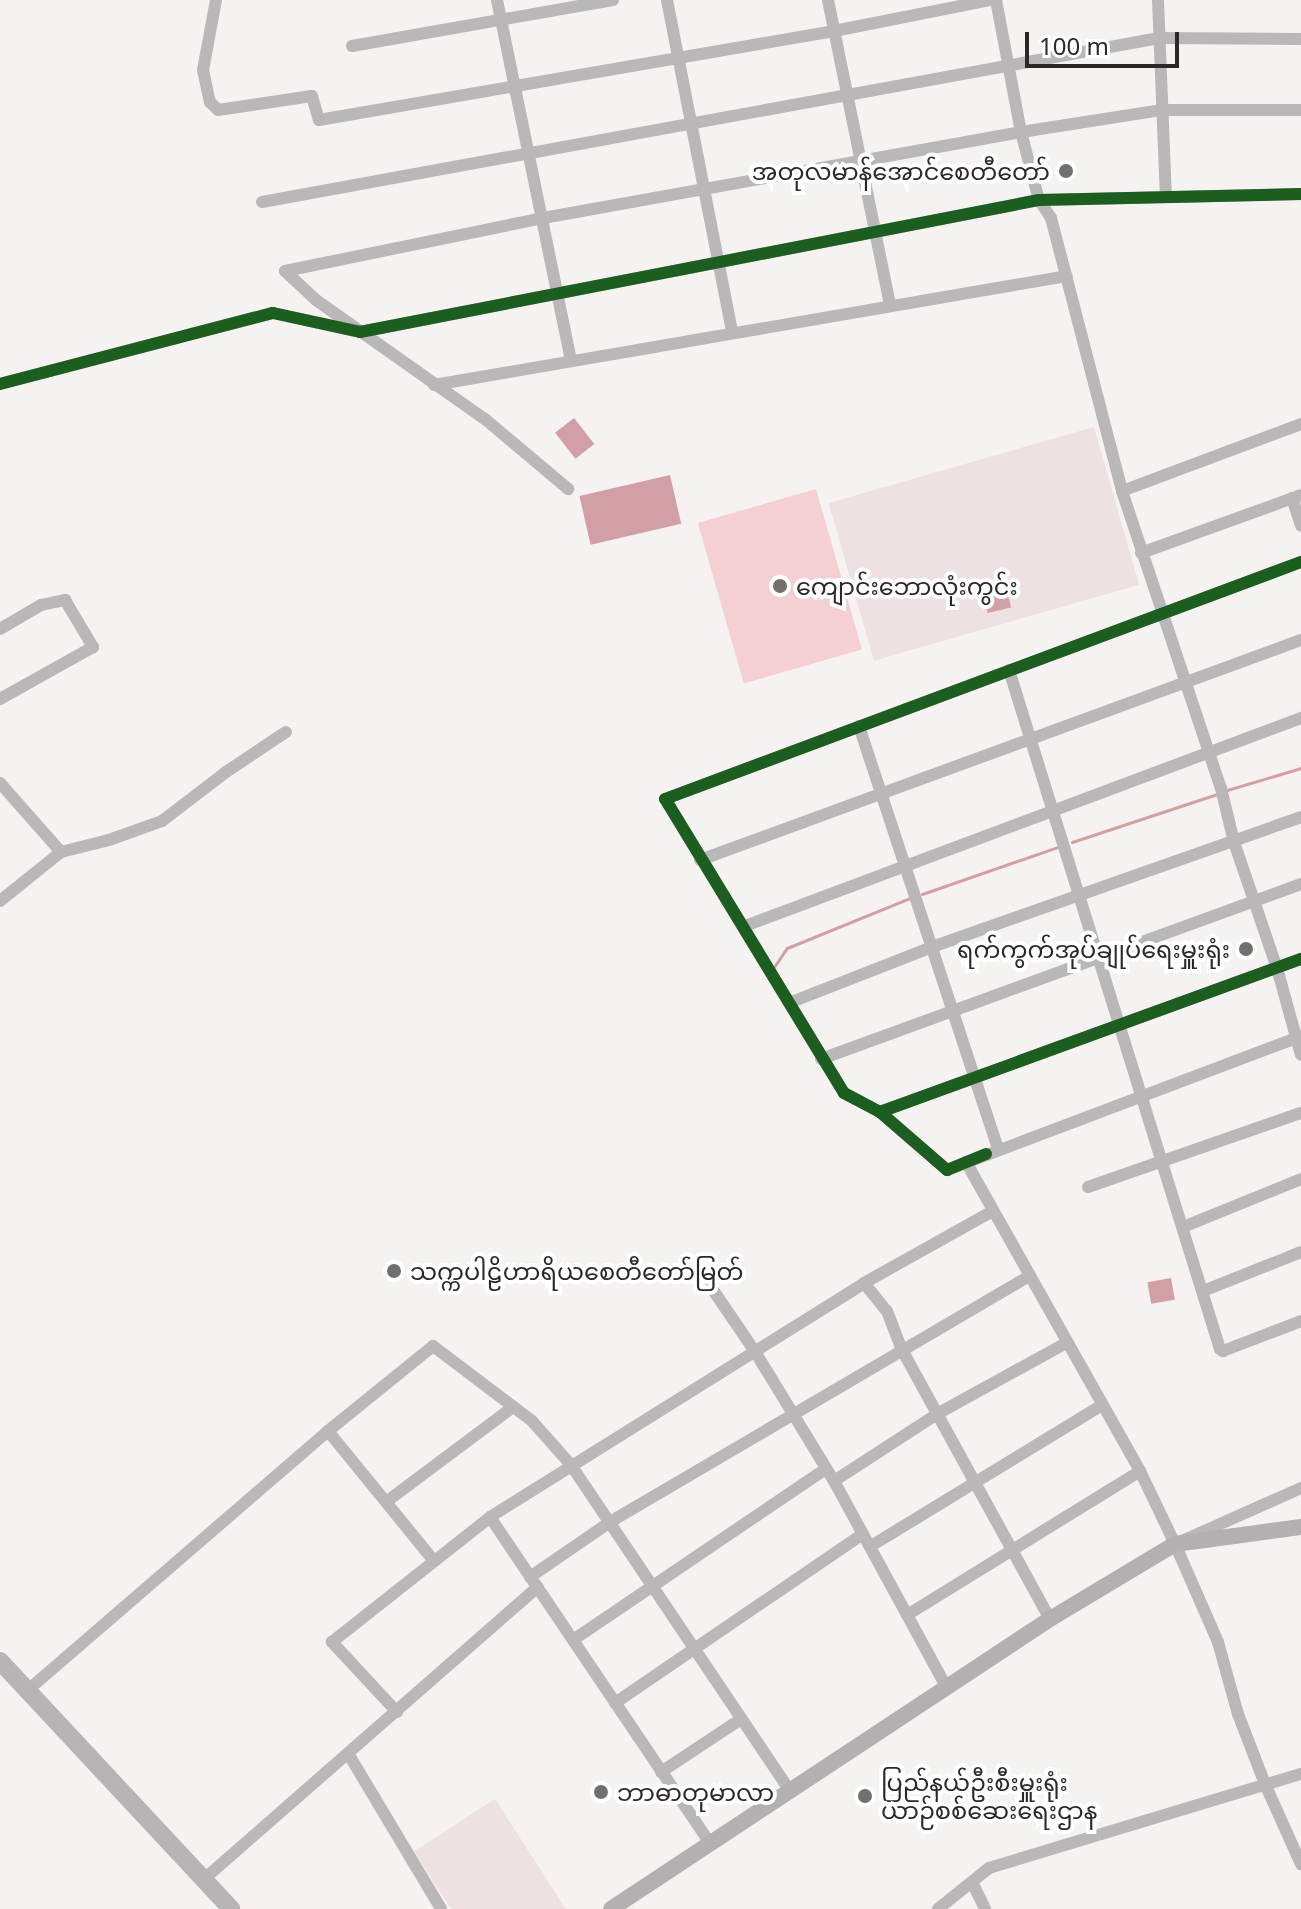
<!DOCTYPE html>
<meta charset="utf-8">
<style>
body{margin:0}
#map{position:relative;width:1301px;height:1909px;overflow:hidden;background:#f7f2f2;font-family:"Noto Sans","Noto Sans Myanmar",sans-serif}
div>[style]{position:absolute}
.built>*{inset:0;background:#eee1e2;transform-origin:0 0}
.green>*{inset:0;background:#f4d0d5;transform-origin:0 0}
.water>*{inset:0;background:#d39fa7;transform-origin:0 0}
.stream>*{height:3px;margin:-1.5px;padding:0 1.5px;transform-origin:1.5px;border-radius:1.5px;background:#d39fa7}
.minor>*{height:12px;margin:-6px;padding:0 6px;transform-origin:6px;border-radius:6px;background:#b9b7b7}
.major>*{height:16px;margin:-8px;padding:0 8px;transform-origin:8px;border-radius:8px;background:#b2b0b0}
.highway>*{height:18px;margin:-9px;padding:0 9px;transform-origin:9px;border-radius:9px;background:#b7b4b5}
.cycleway>*{height:12px;margin:-6px;padding:0 6px;transform-origin:6px;border-radius:6px;background:#1b5e20}
.dots>*{width:22px;height:22px;translate:-50% -50%;box-sizing:border-box;border:4px solid #fff;border-radius:50%}
span{translate:-50% -50%;white-space:nowrap;text-align:center;line-height:1.15;-webkit-text-stroke:8px #fff;paint-order:stroke}
.poi-label{font-size:24px;color:#2c2828}
.right{translate:-100% -50%;text-align:right}
.left{translate:0 -50%;text-align:left}
.scale{position:absolute;left:1025px;top:32px;width:154px;height:36px;box-sizing:border-box;border:4px solid #2c2828;border-top:0;padding-left:10px;font-size:24px;line-height:28px;white-space:nowrap;color:#2c2828;-webkit-text-stroke:6px #fff;paint-order:stroke}
</style>
<div id="map">
<div class="built">
<i style="left:1094px;top:427px;width:164px;height:276px;rotate:74deg"></i>
<i style="clip-path:polygon(495px 1799px,566px 1909px,451px 1909px,414px 1851px)"></i>
</div>
<div class="green">
<i style="left:816px;top:489px;width:167px;height:123px;rotate:74deg"></i>
</div>
<div class="water">
<i style="left:574px;top:418px;width:33px;height:24px;rotate:52deg"></i>
<i style="left:670px;top:475px;width:50px;height:93px;rotate:77deg"></i>
<i style="left:1007px;top:590px;width:18px;height:24px;rotate:77deg"></i>
<i style="left:1171px;top:1278px;width:22px;height:24px;rotate:80deg"></i>
</div>
<div class="stream">
<i style="left:1227px;top:790px;width:77px;rotate:-16.6deg"></i>
<i style="left:1072px;top:842px;width:156px;rotate:-18.3deg"></i>
<i style="left:922px;top:894px;width:144px;rotate:-19.1deg"></i>
<i style="left:774px;top:967px;width:23px;rotate:-56deg"></i>
<i style="left:787px;top:948px;width:133px;rotate:-22.1deg"></i>
</div>
<div class="minor">
<i style="left:216px;top:0;width:71px;rotate:100.5deg"></i>
<i style="left:203px;top:70px;width:33px;rotate:78deg"></i>
<i style="left:210px;top:102px;width:11px;rotate:45deg"></i>
<i style="left:218px;top:110px;width:95px;rotate:-8.5deg"></i>
<i style="left:312px;top:96px;width:25px;rotate:74deg"></i>
<i style="left:319px;top:120px;width:523px;rotate:-9.8deg"></i>
<i style="left:834px;top:31px;width:160px;rotate:-11.2deg"></i>
<i style="left:497px;top:0;width:368px;rotate:78.4deg"></i>
<i style="left:667px;top:0;width:337px;rotate:78.9deg"></i>
<i style="left:828px;top:0;width:311px;rotate:78.5deg"></i>
<i style="left:996px;top:0;width:134px;rotate:79.3deg"></i>
<i style="left:1021px;top:132px;width:70px;rotate:75.2deg"></i>
<i style="left:1039px;top:200px;width:22px;rotate:56deg"></i>
<i style="left:1051px;top:218px;width:282px;rotate:75.4deg"></i>
<i style="left:1122px;top:491px;width:313px;rotate:71.6deg"></i>
<i style="left:1221px;top:788px;width:56px;rotate:76.5deg"></i>
<i style="left:1234px;top:842px;width:133px;rotate:71.2deg"></i>
<i style="left:1277px;top:968px;width:90px;rotate:74.6deg"></i>
<i style="left:1158px;top:0;width:196px;rotate:87.7deg"></i>
<i style="left:352px;top:46px;width:265px;rotate:-10deg"></i>
<i style="left:262px;top:202px;width:912px;rotate:-10.36deg"></i>
<i style="left:1159px;top:38px;width:142px;rotate:0.4deg"></i>
<i style="left:285px;top:271px;width:263px;rotate:-11.6deg"></i>
<i style="left:543px;top:218px;width:486px;rotate:-10.2deg"></i>
<i style="left:1021px;top:132px;width:143px;rotate:-8.9deg"></i>
<i style="left:1162px;top:110px;width:139px"></i>
<i style="left:285px;top:271px;width:42px;rotate:43.1deg"></i>
<i style="left:316px;top:300px;width:207px;rotate:35.2deg"></i>
<i style="left:485px;top:419px;width:109px;rotate:40.1deg"></i>
<i style="left:0;top:384px;width:282px;rotate:-14.6deg"></i>
<i style="left:273px;top:313px;width:89px;rotate:12.3deg"></i>
<i style="left:360px;top:332px;width:692px;rotate:-11deg"></i>
<i style="left:1039px;top:200px;width:262px;rotate:-1.3deg"></i>
<i style="left:434px;top:385px;width:642px;rotate:-9.77deg"></i>
<i style="left:1122px;top:491px;width:191px;rotate:-20.5deg"></i>
<i style="left:1292px;top:498px;width:29px;rotate:72deg"></i>
<i style="left:1141px;top:553px;width:170px;rotate:-19.9deg"></i>
<i style="left:1301px;top:562px;width:679px;rotate:159.56deg"></i>
<i style="left:665px;top:799px;width:344px;rotate:58.7deg"></i>
<i style="left:844px;top:1093px;width:41px;rotate:27.8deg"></i>
<i style="left:880px;top:1112px;width:89px;rotate:40.9deg"></i>
<i style="left:947px;top:1170px;width:379px;rotate:-20.7deg"></i>
<i style="left:0;top:629px;width:48px;rotate:-30.3deg"></i>
<i style="left:41px;top:605px;width:25px;rotate:-12deg"></i>
<i style="left:65px;top:600px;width:55px;rotate:59.2deg"></i>
<i style="left:93px;top:647px;width:107px;rotate:150.8deg"></i>
<i style="left:1009px;top:670px;width:711px;rotate:72.74deg"></i>
<i style="left:1220px;top:1349px;width:4px;rotate:34deg"></i>
<i style="left:1223px;top:1351px;width:84px;rotate:-21deg"></i>
<i style="left:859px;top:726px;width:445px;rotate:71.8deg"></i>
<i style="left:0;top:783px;width:92px;rotate:48.5deg"></i>
<i style="left:700px;top:860px;width:640px;rotate:-20.11deg"></i>
<i style="left:0;top:901px;width:78px;rotate:-38.8deg"></i>
<i style="left:61px;top:852px;width:49px;rotate:-14deg"></i>
<i style="left:109px;top:840px;width:56px;rotate:-19.7deg"></i>
<i style="left:162px;top:821px;width:81px;rotate:-37.4deg"></i>
<i style="left:226px;top:772px;width:72px;rotate:-33.7deg"></i>
<i style="left:745px;top:926px;width:594px;rotate:-20.51deg"></i>
<i style="left:789px;top:1003px;width:154px;rotate:-21.4deg"></i>
<i style="left:932px;top:947px;width:391px;rotate:-19.4deg"></i>
<i style="left:821px;top:1059px;width:511px;rotate:-20.03deg"></i>
<i style="left:880px;top:1112px;width:448px;rotate:-20deg"></i>
<i style="left:966px;top:1162px;width:355px;rotate:60.6deg"></i>
<i style="left:1140px;top:1471px;width:81px;rotate:64.4deg"></i>
<i style="left:1175px;top:1544px;width:107px;rotate:66.3deg"></i>
<i style="left:1218px;top:1642px;width:75px;rotate:74.5deg"></i>
<i style="left:1238px;top:1714px;width:75px;rotate:68.9deg"></i>
<i style="left:1265px;top:1784px;width:88px;rotate:65.8deg"></i>
<i style="left:1088px;top:1187px;width:225px;rotate:-19.2deg"></i>
<i style="left:1183px;top:1227px;width:127px;rotate:-22.1deg"></i>
<i style="left:864px;top:1283px;width:36px;rotate:51deg"></i>
<i style="left:887px;top:1311px;width:40px;rotate:69deg"></i>
<i style="left:901px;top:1348px;width:309px;rotate:61.2deg"></i>
<i style="left:711px;top:1287px;width:76px;rotate:55.7deg"></i>
<i style="left:754px;top:1350px;width:153px;rotate:58.6deg"></i>
<i style="left:834px;top:1481px;width:234px;rotate:61.4deg"></i>
<i style="left:1203px;top:1291px;width:105px;rotate:-21.7deg"></i>
<i style="left:328px;top:1431px;width:168px;rotate:50.8deg"></i>
<i style="left:834px;top:1481px;width:123px;rotate:-33deg"></i>
<i style="left:937px;top:1414px;width:149px;rotate:-28.8deg"></i>
<i style="left:386px;top:1502px;width:159px;rotate:-36.8deg"></i>
<i style="left:490px;top:1517px;width:392px;rotate:56deg"></i>
<i style="left:1182px;top:1541px;width:130px;rotate:-24deg"></i>
<i style="left:871px;top:1546px;width:271px;rotate:-31.4deg"></i>
<i style="left:530px;top:1577px;width:97px;rotate:-34.5deg"></i>
<i style="left:610px;top:1522px;width:487px;rotate:-30.4deg"></i>
<i style="left:907px;top:1615px;width:274px;rotate:-31.7deg"></i>
<i style="left:573px;top:1640px;width:305px;rotate:-34.1deg"></i>
<i style="left:28px;top:1690px;width:396px;rotate:-40.8deg"></i>
<i style="left:328px;top:1431px;width:135px;rotate:-39deg"></i>
<i style="left:433px;top:1346px;width:124px;rotate:37.1deg"></i>
<i style="left:532px;top:1421px;width:59px;rotate:48.4deg"></i>
<i style="left:571px;top:1465px;width:391px;rotate:56.1deg"></i>
<i style="left:615px;top:1703px;width:300px;rotate:-34.3deg"></i>
<i style="left:397px;top:1712px;width:96px;rotate:-132.9deg"></i>
<i style="left:332px;top:1642px;width:201px;rotate:-38.3deg"></i>
<i style="left:490px;top:1517px;width:441px;rotate:-32deg"></i>
<i style="left:864px;top:1283px;width:145px;rotate:-29.2deg"></i>
<i style="left:349px;top:1755px;width:179px;rotate:59.1deg"></i>
<i style="left:661px;top:1772px;width:96px;rotate:-33.5deg"></i>
<i style="left:203px;top:1880px;width:445px;rotate:-41.2deg"></i>
<i style="left:972px;top:1882px;width:30px;rotate:64deg"></i>
<i style="left:938px;top:1909px;width:65px;rotate:-38.8deg"></i>
<i style="left:989px;top:1868px;width:326px;rotate:-16.8deg"></i>
</div>
<div class="major">
<i style="left:611px;top:1909px;width:526px;rotate:-33.45deg"></i>
<i style="left:1050px;top:1619px;width:146px;rotate:-31deg"></i>
<i style="left:1175px;top:1544px;width:127px;rotate:-7.7deg"></i>
</div>
<div class="highway">
<i style="left:0;top:1661px;width:339px;rotate:47deg"></i>
</div>
<div class="cycleway">
<i style="left:0;top:384px;width:282px;rotate:-14.6deg"></i>
<i style="left:273px;top:313px;width:89px;rotate:12.3deg"></i>
<i style="left:360px;top:332px;width:692px;rotate:-11deg"></i>
<i style="left:1039px;top:200px;width:262px;rotate:-1.3deg"></i>
<i style="left:880px;top:1112px;width:448px;rotate:-20deg"></i>
<i style="left:986px;top:1154px;width:42px;rotate:157.7deg"></i>
<i style="left:947px;top:1170px;width:89px;rotate:-139.1deg"></i>
<i style="left:880px;top:1112px;width:41px;rotate:-152.2deg"></i>
<i style="left:844px;top:1093px;width:344px;rotate:-121.3deg"></i>
<i style="left:665px;top:799px;width:679px;rotate:-20.44deg"></i>
</div>
<div class="dots">
<i style="left:1066px;top:171px;background:#736f6f"></i>
<i style="left:780px;top:586px;background:#736f6f"></i>
<i style="left:1246px;top:949px;background:#736f6f"></i>
<i style="left:394px;top:1271px;background:#736f6f"></i>
<i style="left:601px;top:1792px;background:#736f6f"></i>
<i style="left:865px;top:1796px;background:#736f6f"></i>
</div>
<div class="poi-label">
<span class="right" style="left:1050px;top:171px">အတုလမာန်အောင်စေတီတော်</span>
<span class="left" style="left:796px;top:586px">ကျောင်းဘောလုံးကွင်း</span>
<span class="right" style="left:1230px;top:949px">ရက်ကွက်အုပ်ချုပ်ရေးမှူးရုံး</span>
<span class="left" style="left:410px;top:1271px">သက္ကပါဠိဟာရိယစေတီတော်မြတ်</span>
<span class="left" style="left:881px;top:1796px">ပြည်နယ်ဦးစီးမှူးရုံး<br>ယာဉ်စစ်ဆေးရေးဌာန</span>
<span class="left" style="left:617px;top:1792px">ဘာဓာတုမာလာ</span>
</div>
<div class="scale">100 m</div>
</div>
